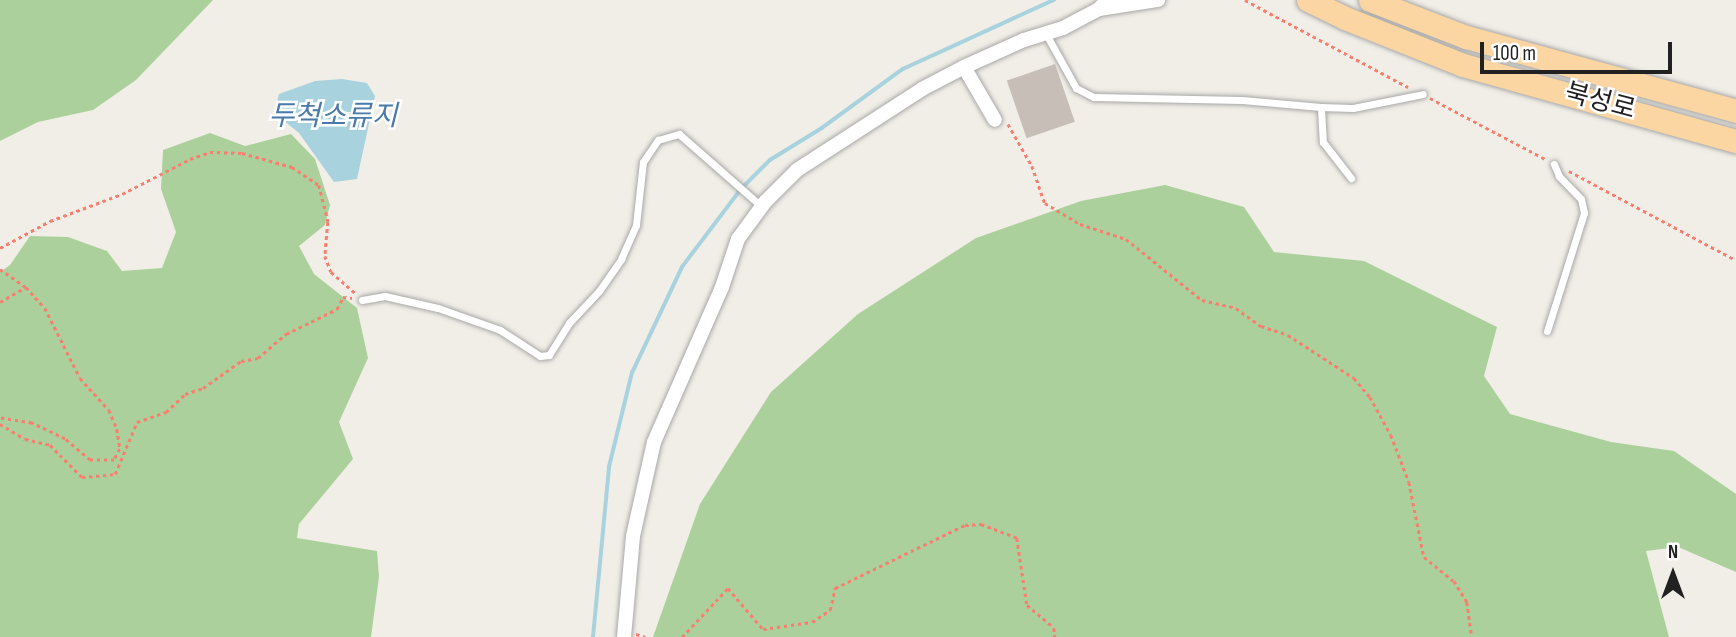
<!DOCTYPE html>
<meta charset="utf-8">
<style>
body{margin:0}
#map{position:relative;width:1736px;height:637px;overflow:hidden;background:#f1eee7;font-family:"Sofia Sans Condensed","Noto Sans KR",sans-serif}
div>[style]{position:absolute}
.forest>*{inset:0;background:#acd09c}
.water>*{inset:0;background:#a8d2de}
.stream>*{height:3.5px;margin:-1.75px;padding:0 1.75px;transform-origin:1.75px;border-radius:1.75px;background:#a8d2de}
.building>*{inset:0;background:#c6beb7;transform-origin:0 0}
.path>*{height:2.5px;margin-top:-1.25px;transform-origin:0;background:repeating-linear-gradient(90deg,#f97e70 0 3.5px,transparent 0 7px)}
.roads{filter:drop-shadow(0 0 2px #a8a8a8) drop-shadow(0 0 2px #a8a8a8)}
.service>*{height:7px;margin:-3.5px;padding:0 3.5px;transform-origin:3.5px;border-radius:3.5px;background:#fff}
.minor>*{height:14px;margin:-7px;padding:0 7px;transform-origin:7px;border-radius:7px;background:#fff}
.primary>*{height:23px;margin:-11.5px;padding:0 11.5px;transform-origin:11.5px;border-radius:11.5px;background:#fbd5a2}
span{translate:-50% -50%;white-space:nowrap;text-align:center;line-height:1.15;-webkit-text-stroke:5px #fff;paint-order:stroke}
.street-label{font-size:26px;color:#212121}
.water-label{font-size:28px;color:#497aa9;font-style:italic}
.north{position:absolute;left:1638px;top:539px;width:70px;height:70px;-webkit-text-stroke:5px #fff;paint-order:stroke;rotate:0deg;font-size:19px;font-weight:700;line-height:28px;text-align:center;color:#212121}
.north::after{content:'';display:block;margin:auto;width:24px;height:32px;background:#212121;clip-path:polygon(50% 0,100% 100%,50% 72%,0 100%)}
.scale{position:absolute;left:1480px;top:42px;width:192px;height:32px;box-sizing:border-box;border:4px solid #212121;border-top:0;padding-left:9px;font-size:21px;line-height:24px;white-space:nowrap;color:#212121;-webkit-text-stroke:5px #fff;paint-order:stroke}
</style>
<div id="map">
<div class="forest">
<i style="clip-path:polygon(0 0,213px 0,136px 80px,93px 110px,38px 122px,0 141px)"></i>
<i style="clip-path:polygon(210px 133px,245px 146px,291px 134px,315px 159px,330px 205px,325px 225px,299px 246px,314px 274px,357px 308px,368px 358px,339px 422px,353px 459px,299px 524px,297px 538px,377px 551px,379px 577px,371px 637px,0 637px,0 272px,10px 265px,30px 236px,68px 237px,107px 251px,122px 271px,162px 268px,176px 232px,161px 189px,163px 150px)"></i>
<i style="clip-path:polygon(1165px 185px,1244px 207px,1274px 252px,1364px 261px,1497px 327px,1484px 376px,1510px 414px,1611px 442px,1674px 451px,1736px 494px,1736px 572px,1678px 547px,1646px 551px,1669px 637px,653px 637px,700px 504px,771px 392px,858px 314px,976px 238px,1081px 201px)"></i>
</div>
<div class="water">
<i style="clip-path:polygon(342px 79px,367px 83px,375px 96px,357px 179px,334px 182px,299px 133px,278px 116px,277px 102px,279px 94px,315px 81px)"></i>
</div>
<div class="stream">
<i style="left:593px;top:637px;width:171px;rotate:-84.6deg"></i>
<i style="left:609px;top:467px;width:97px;rotate:-76.3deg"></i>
<i style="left:632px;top:373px;width:117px;rotate:-64.7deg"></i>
<i style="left:682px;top:267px;width:98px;rotate:-52.9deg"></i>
<i style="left:741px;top:189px;width:41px;rotate:-45deg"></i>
<i style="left:770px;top:160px;width:61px;rotate:-31.6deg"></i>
<i style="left:822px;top:128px;width:100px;rotate:-36.1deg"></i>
<i style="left:903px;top:69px;width:166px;rotate:-24.6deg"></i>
</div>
<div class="building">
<i style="left:1055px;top:64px;width:61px;height:51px;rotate:71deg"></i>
</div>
<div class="path">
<i style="left:1245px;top:0;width:185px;rotate:28.1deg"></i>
<i style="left:1430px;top:98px;width:132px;rotate:27.9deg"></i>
<i style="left:1008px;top:124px;width:48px;rotate:60.3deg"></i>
<i style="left:1032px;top:166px;width:39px;rotate:71deg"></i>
<i style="left:1045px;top:203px;width:41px;rotate:31deg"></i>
<i style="left:1080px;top:224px;width:48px;rotate:18.1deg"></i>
<i style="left:1126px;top:239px;width:97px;rotate:38.8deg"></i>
<i style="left:1202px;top:300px;width:35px;rotate:13deg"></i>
<i style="left:1236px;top:308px;width:31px;rotate:36deg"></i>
<i style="left:1261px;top:326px;width:28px;rotate:18deg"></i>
<i style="left:1288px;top:335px;width:79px;rotate:33.1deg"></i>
<i style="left:1354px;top:378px;width:25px;rotate:50deg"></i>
<i style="left:1370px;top:397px;width:43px;rotate:61.1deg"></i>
<i style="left:1391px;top:435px;width:50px;rotate:69deg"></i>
<i style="left:1409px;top:482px;width:76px;rotate:78.7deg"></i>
<i style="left:1424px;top:557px;width:38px;rotate:39deg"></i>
<i style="left:1454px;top:581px;width:25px;rotate:58deg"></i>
<i style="left:1467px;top:602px;width:35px;rotate:82deg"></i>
<i style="left:1569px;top:171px;width:189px;rotate:28.1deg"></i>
<i style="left:0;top:248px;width:57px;rotate:-28.4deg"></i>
<i style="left:50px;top:221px;width:77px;rotate:-20.6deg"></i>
<i style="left:122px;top:194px;width:76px;rotate:-27.2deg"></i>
<i style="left:190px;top:159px;width:21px;rotate:-19deg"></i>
<i style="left:210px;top:152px;width:32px;rotate:2deg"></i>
<i style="left:242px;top:153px;width:52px;rotate:15.6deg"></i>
<i style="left:292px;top:167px;width:32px;rotate:34deg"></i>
<i style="left:319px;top:185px;width:38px;rotate:76deg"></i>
<i style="left:328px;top:222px;width:34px;rotate:95deg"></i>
<i style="left:325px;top:256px;width:17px;rotate:69deg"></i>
<i style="left:331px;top:272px;width:32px;rotate:41deg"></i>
<i style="left:0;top:269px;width:32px;rotate:35deg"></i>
<i style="left:26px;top:287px;width:28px;rotate:48deg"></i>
<i style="left:45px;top:308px;width:78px;rotate:63.4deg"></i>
<i style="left:80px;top:378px;width:43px;rotate:47.8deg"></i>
<i style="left:109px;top:410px;width:21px;rotate:67deg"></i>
<i style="left:117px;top:429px;width:20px;rotate:81deg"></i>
<i style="left:120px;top:449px;width:13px;rotate:119deg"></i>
<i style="left:114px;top:460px;width:24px;rotate:180deg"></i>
<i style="left:90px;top:460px;width:33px;rotate:-140deg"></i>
<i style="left:65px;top:439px;width:37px;rotate:-154deg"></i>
<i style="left:32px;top:423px;width:32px;rotate:-171deg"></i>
<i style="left:0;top:302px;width:30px;rotate:-30deg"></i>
<i style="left:0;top:424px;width:29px;rotate:31deg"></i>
<i style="left:25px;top:439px;width:26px;rotate:13deg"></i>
<i style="left:50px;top:445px;width:45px;rotate:45deg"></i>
<i style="left:82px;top:477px;width:33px;rotate:-5deg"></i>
<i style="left:115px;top:474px;width:56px;rotate:-67.1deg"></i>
<i style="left:137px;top:422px;width:31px;rotate:-19deg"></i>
<i style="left:166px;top:412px;width:26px;rotate:-43deg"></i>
<i style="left:185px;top:394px;width:19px;rotate:-18deg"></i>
<i style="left:203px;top:388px;width:47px;rotate:-35.4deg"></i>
<i style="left:241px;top:361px;width:17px;rotate:-10deg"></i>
<i style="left:258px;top:358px;width:37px;rotate:-41deg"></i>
<i style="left:286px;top:334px;width:57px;rotate:-26.1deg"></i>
<i style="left:337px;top:309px;width:13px;rotate:-63deg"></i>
<i style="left:343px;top:297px;width:9px;rotate:6deg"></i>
<i style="left:636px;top:634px;width:10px;rotate:17deg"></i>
<i style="left:682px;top:637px;width:67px;rotate:-46.8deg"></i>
<i style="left:728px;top:588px;width:54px;rotate:49.5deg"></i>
<i style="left:763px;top:629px;width:49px;rotate:-8.1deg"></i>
<i style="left:812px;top:622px;width:22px;rotate:-34deg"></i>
<i style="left:830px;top:610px;width:23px;rotate:-77deg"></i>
<i style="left:835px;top:588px;width:144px;rotate:-25.9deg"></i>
<i style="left:965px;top:525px;width:16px;rotate:-4deg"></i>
<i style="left:981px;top:524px;width:39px;rotate:21deg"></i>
<i style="left:1017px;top:538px;width:68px;rotate:81.5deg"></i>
<i style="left:1027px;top:605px;width:35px;rotate:40deg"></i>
<i style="left:1054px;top:628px;width:9px;rotate:84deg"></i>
</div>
<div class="roads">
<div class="service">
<i style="left:1046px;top:34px;width:62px;rotate:60.9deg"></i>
<i style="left:1076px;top:88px;width:20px;rotate:27deg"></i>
<i style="left:1094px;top:97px;width:148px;rotate:1.2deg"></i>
<i style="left:1242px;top:100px;width:79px;rotate:5.1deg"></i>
<i style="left:1321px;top:107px;width:35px;rotate:87deg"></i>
<i style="left:1323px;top:142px;width:46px;rotate:52.1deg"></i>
<i style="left:1321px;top:107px;width:32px;rotate:2deg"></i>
<i style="left:1353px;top:108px;width:71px;rotate:-11.3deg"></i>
<i style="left:362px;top:300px;width:23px;rotate:-10deg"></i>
<i style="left:385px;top:296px;width:54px;rotate:12.8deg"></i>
<i style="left:438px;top:308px;width:66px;rotate:19.5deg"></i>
<i style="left:500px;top:330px;width:48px;rotate:33deg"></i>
<i style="left:540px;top:356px;width:9px;rotate:-6deg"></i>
<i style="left:549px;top:355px;width:38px;rotate:-58deg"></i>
<i style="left:569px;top:323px;width:44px;rotate:-46.8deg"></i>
<i style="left:599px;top:291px;width:39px;rotate:-55deg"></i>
<i style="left:621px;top:259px;width:37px;rotate:-66deg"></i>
<i style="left:636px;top:225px;width:63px;rotate:-83.7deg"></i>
<i style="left:643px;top:162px;width:27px;rotate:-56deg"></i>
<i style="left:658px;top:140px;width:22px;rotate:-16deg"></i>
<i style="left:679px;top:134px;width:109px;rotate:41.3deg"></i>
<i style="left:1547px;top:331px;width:124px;rotate:-72.6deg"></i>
<i style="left:1584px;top:213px;width:14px;rotate:-102deg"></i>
<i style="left:1581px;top:199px;width:32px;rotate:-134deg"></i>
<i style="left:1559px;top:176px;width:13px;rotate:-113deg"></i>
</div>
<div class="minor">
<i style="left:1099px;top:9px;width:60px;rotate:-8.7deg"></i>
<i style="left:964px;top:67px;width:66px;rotate:-24.2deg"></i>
<i style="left:1024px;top:40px;width:41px;rotate:-17.1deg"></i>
<i style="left:1063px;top:28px;width:41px;rotate:-27.8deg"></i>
<i style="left:1099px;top:9px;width:12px;rotate:-48deg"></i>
<i style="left:624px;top:637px;width:101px;rotate:-84.9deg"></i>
<i style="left:633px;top:536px;width:96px;rotate:-77.4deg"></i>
<i style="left:654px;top:442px;width:169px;rotate:-66.3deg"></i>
<i style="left:722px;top:287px;width:51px;rotate:-71.6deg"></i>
<i style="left:738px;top:239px;width:46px;rotate:-53.9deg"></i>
<i style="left:765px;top:202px;width:45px;rotate:-45deg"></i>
<i style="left:797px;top:170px;width:149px;rotate:-32.9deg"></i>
<i style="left:922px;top:89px;width:47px;rotate:-27.6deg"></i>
<i style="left:964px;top:67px;width:61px;rotate:59.7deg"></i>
</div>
<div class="primary">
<i style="left:1308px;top:0;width:41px;rotate:25.9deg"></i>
<i style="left:1345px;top:18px;width:127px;rotate:21.7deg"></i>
<i style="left:1463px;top:65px;width:283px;rotate:15.6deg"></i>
<i style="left:1370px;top:0;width:103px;rotate:21.1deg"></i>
<i style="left:1466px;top:37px;width:280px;rotate:15.3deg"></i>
</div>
</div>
<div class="street-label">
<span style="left:1600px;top:102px;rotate:15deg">북성로</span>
</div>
<div class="water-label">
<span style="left:333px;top:117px">두척소류지</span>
</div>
<div class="north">N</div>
<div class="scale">100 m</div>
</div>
